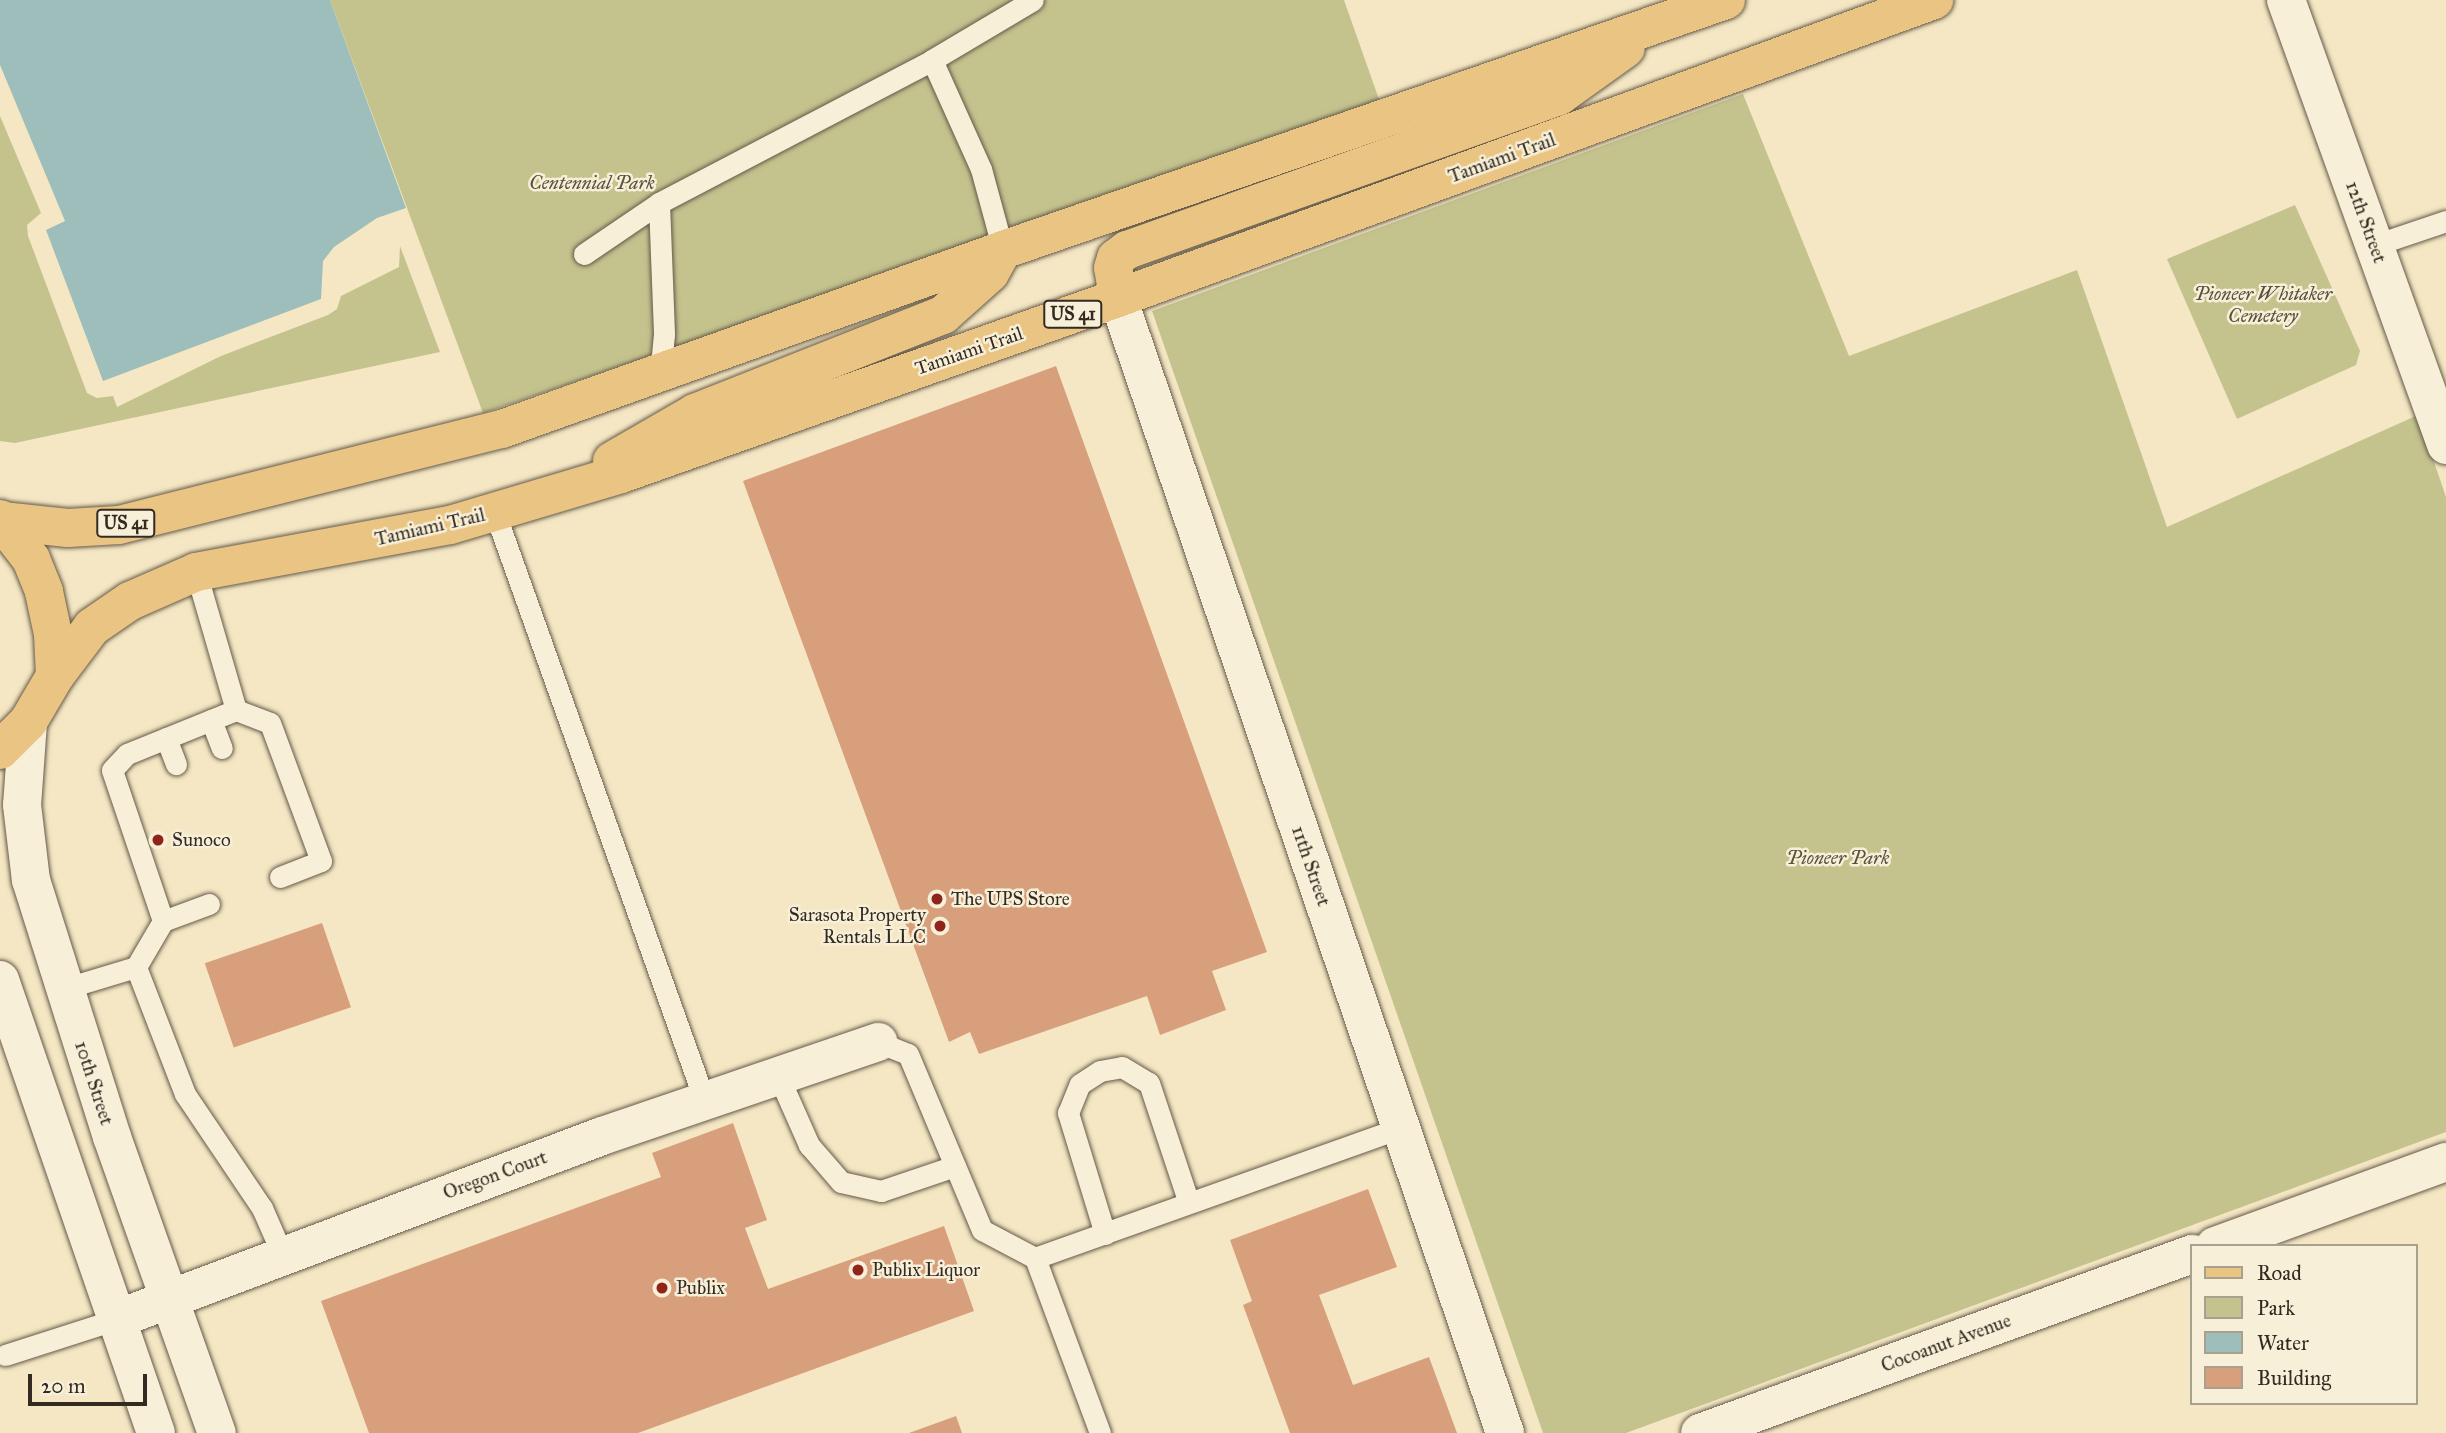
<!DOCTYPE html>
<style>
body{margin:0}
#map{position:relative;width:2446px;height:1433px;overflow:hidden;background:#f5e7c3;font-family:"IM FELL Great Primer",serif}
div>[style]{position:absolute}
.green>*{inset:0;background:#c4c38e}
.water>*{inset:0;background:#9ebebb}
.building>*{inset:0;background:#d89f7d;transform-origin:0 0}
.roads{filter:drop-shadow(0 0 2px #645a4a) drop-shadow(0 0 2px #645a4a)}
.lane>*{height:21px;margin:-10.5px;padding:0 10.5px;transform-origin:10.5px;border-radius:10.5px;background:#f8efd8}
.street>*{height:38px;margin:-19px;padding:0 19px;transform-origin:19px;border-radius:19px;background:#f8efd8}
.secondary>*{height:38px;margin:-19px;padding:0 19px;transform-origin:19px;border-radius:19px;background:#f8efd8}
.primary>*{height:38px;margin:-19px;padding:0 19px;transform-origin:19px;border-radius:19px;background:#eac482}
.dots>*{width:19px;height:19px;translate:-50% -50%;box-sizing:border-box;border:4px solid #f8efd8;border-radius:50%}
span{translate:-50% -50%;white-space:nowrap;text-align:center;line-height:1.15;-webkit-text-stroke:5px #f8efd8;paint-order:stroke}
.shield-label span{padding:2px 5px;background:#f8efd8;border:2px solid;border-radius:5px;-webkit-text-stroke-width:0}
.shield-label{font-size:18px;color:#332b22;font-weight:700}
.street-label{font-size:19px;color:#332b22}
.park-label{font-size:19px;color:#57513d;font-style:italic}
.poi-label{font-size:19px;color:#332b22}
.left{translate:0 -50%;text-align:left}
.right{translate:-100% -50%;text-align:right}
.legend{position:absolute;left:2190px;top:1244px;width:228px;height:161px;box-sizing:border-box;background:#f8efd8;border:2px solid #a9a18f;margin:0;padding:9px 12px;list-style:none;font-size:21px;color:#332b22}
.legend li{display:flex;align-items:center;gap:14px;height:35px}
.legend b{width:35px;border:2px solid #a9a18f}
.scale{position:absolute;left:28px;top:1374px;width:119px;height:32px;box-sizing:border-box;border:4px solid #332b22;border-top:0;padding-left:9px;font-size:21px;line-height:24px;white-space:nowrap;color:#332b22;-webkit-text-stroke:5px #f8efd8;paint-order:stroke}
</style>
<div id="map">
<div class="green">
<i style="clip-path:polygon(330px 0,1344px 0,1381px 105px,483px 413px)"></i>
<i style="clip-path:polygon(1743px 94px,1849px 356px,2077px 270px,2167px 527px,2418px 415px,2446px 497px,2446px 1132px,1626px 1433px,1543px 1433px,1152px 311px)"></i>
<i style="clip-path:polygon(0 116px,41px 213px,27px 225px,28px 236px,87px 393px,97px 398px,113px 396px,117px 407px,221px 356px,328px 315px,337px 309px,341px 296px,399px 267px,400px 246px,440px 352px,15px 443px,0 441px)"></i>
<i style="clip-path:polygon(2295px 205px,2360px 351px,2356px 365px,2237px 419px,2167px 259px)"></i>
</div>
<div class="water">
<i style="clip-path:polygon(0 0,330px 0,406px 208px,377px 218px,334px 247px,323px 261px,321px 299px,103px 381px,46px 230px,65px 221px,0 65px)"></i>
</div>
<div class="building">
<i style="clip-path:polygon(1056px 366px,1267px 952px,1212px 971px,1226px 1010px,1160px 1035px,1147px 996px,979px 1054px,970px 1032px,949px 1042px,743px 481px)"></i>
<i style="left:322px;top:923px;width:89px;height:124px;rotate:71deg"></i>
<i style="clip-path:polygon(733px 1123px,767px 1220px,745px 1228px,768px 1289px,944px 1226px,974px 1311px,638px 1433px,369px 1433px,321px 1301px,661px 1177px,652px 1153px)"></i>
<i style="clip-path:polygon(1368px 1189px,1397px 1267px,1319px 1295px,1353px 1385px,1429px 1357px,1457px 1433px,1290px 1433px,1243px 1305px,1252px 1301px,1230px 1240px)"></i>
<i style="clip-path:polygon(956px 1416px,962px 1433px,909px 1433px)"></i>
</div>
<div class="roads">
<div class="lane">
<i style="left:932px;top:60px;width:120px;rotate:65.8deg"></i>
<i style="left:981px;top:169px;width:84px;rotate:74.8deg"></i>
<i style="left:659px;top:203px;width:131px;rotate:87.8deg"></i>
<i style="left:664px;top:334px;width:42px;rotate:95.4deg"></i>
<i style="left:2375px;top:245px;width:75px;rotate:-18.7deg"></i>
<i style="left:584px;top:254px;width:91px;rotate:-34.2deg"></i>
<i style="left:659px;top:203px;width:308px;rotate:-27.6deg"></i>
<i style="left:932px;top:60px;width:117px;rotate:-30.7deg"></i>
<i style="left:495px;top:513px;width:622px;rotate:70.37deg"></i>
<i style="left:236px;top:710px;width:36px;rotate:21deg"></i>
<i style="left:270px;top:723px;width:147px;rotate:69.7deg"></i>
<i style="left:321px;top:861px;width:44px;rotate:158.7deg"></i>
<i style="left:211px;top:720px;width:30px;rotate:69deg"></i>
<i style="left:166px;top:738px;width:28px;rotate:69deg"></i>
<i style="left:163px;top:921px;width:159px;rotate:-108.7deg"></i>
<i style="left:112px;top:770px;width:22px;rotate:-47deg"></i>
<i style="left:127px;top:754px;width:118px;rotate:-22deg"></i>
<i style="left:236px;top:710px;width:144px;rotate:-106.2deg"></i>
<i style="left:136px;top:967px;width:53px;rotate:-59.6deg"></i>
<i style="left:163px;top:921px;width:49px;rotate:-20.3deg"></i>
<i style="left:63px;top:989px;width:76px;rotate:-16.8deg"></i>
<i style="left:136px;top:967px;width:136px;rotate:68.9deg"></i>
<i style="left:185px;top:1094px;width:138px;rotate:56deg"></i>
<i style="left:262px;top:1208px;width:52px;rotate:66.4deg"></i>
<i style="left:878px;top:1042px;width:32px;rotate:22deg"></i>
<i style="left:908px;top:1054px;width:191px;rotate:67.2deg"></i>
<i style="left:982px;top:1230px;width:60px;rotate:27.8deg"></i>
<i style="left:1035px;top:1258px;width:387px;rotate:-19.6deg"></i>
<i style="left:778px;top:1075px;width:77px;rotate:66.1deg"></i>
<i style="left:809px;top:1145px;width:49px;rotate:49.1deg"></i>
<i style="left:841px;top:1182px;width:41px;rotate:12.7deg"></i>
<i style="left:881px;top:1191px;width:78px;rotate:-18.7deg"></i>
<i style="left:1105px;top:1234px;width:127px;rotate:-107deg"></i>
<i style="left:1068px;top:1113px;width:31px;rotate:-68deg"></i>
<i style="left:1080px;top:1084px;width:24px;rotate:-33deg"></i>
<i style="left:1100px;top:1071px;width:22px;rotate:-10deg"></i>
<i style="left:1122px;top:1067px;width:31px;rotate:31deg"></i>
<i style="left:1149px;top:1083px;width:126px;rotate:71.6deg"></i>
<i style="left:1035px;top:1258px;width:187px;rotate:69.6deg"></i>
<i style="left:5px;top:1355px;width:118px;rotate:-17.8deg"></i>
</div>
<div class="street">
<i style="left:2286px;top:0;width:473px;rotate:70.2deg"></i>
<i style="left:1118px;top:298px;width:1199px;rotate:71.17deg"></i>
<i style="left:117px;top:1319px;width:518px;rotate:-20.67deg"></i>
<i style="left:602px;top:1136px;width:292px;rotate:-18.8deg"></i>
</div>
<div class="secondary">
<i style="left:28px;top:722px;width:83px;rotate:94.1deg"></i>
<i style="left:22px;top:805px;width:76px;rotate:83.2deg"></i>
<i style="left:31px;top:880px;width:269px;rotate:72.5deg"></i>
<i style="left:112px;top:1137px;width:314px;rotate:70.5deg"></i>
<i style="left:0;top:980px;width:479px;rotate:71deg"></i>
<i style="left:2215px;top:1246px;width:246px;rotate:-20deg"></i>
<i style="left:1700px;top:1433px;width:524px;rotate:-19.99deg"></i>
</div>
<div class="primary">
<i style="left:1118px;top:298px;width:30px;rotate:-99deg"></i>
<i style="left:1113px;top:268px;width:10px;rotate:-73deg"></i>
<i style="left:1116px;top:258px;width:14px;rotate:-36deg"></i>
<i style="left:1127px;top:250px;width:459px;rotate:-19.6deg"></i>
<i style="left:1559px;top:96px;width:82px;rotate:-35.6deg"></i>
<i style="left:612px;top:461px;width:96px;rotate:-30deg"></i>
<i style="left:695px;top:413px;width:267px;rotate:-21.6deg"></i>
<i style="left:943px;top:315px;width:63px;rotate:-41.8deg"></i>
<i style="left:990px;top:273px;width:26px;rotate:-61deg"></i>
<i style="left:0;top:519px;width:51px;rotate:52.2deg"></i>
<i style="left:31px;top:559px;width:35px;rotate:68deg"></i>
<i style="left:44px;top:592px;width:43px;rotate:77.9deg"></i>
<i style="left:53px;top:634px;width:42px;rotate:87.3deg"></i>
<i style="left:2px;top:521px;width:66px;rotate:6.1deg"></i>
<i style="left:68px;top:528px;width:51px;rotate:-3.4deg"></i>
<i style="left:119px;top:525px;width:395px;rotate:-14.1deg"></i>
<i style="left:502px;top:429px;width:532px;rotate:-19.66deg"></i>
<i style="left:1003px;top:250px;width:765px;rotate:-19.07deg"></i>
<i style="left:0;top:750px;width:40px;rotate:-45deg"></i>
<i style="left:28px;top:722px;width:53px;rotate:-59.6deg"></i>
<i style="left:55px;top:676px;width:61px;rotate:-52.9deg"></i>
<i style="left:92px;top:627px;width:46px;rotate:-34.4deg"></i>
<i style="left:130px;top:601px;width:72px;rotate:-23.7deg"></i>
<i style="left:196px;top:572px;width:258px;rotate:-10.5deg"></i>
<i style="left:450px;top:525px;width:178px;rotate:-16.6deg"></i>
<i style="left:621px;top:474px;width:527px;rotate:-19.5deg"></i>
<i style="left:1118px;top:298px;width:869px;rotate:-20.06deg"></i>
</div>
</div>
<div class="dots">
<i style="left:158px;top:840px;background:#8f2418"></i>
<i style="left:937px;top:899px;background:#8f2418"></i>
<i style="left:940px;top:926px;background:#8f2418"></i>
<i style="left:858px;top:1270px;background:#8f2418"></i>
<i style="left:662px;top:1288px;background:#8f2418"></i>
</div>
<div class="shield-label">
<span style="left:1073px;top:314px">US 41</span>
<span style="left:126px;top:523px">US 41</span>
</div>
<div class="street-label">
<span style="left:1502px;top:158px;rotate:-20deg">Tamiami Trail</span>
<span style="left:2366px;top:222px;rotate:70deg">12th Street</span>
<span style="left:969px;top:351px;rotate:-19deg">Tamiami Trail</span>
<span style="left:430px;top:527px;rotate:-13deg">Tamiami Trail</span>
<span style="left:1311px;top:866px;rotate:71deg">11th Street</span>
<span style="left:94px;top:1083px;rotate:72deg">10th Street</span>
<span style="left:495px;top:1175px;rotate:-20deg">Oregon Court</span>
<span style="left:1946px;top:1343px;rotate:-20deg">Cocoanut Avenue</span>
</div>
<div class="park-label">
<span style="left:592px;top:183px">Centennial Park</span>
<span style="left:2263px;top:305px">Pioneer Whitaker<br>Cemetery</span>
<span style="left:1838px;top:858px">Pioneer Park</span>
</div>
<div class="poi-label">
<span class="left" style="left:172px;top:840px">Sunoco</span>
<span class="left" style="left:951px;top:899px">The UPS Store</span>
<span class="right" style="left:926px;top:926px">Sarasota Property<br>Rentals LLC</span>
<span class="left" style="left:872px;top:1270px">Publix Liquor</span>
<span class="left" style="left:676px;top:1288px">Publix</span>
</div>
<ul class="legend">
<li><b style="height:9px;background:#eac482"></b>Road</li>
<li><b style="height:19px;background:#c4c38e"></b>Park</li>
<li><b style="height:19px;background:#9ebebb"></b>Water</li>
<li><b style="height:19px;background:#d89f7d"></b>Building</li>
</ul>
<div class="scale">20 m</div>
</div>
